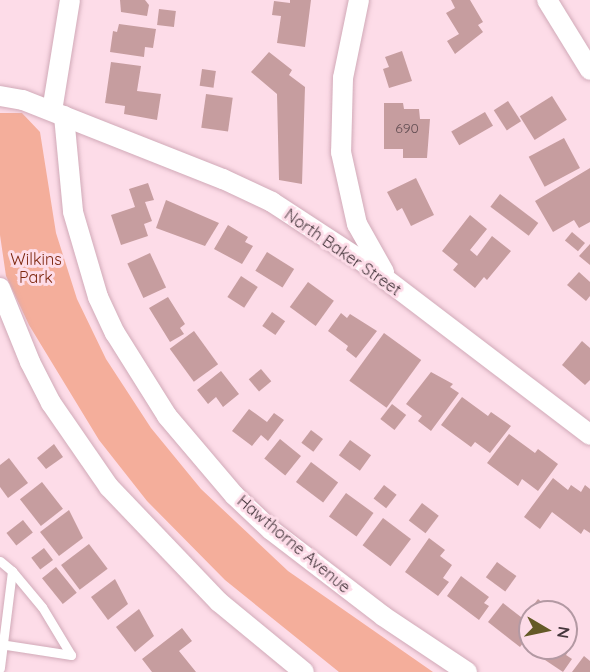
<!DOCTYPE html>
<style>
body{margin:0}
#map{position:relative;width:590px;height:672px;overflow:hidden;background:#fddce8;font-family:Quicksand,sans-serif}
div>[style]{position:absolute}
.green>*{inset:0;background:#f4ae9b}
.building>*{inset:0;background:#c69d9f;transform-origin:0 0}
.roads{filter:drop-shadow(0 0 2px #d1aab8) drop-shadow(0 0 2px #d1aab8)}
.service>*{height:9px;margin:-4.5px;padding:0 4.5px;transform-origin:4.5px;border-radius:4.5px;background:#fff}
.minor>*{height:20px;margin:-10px;padding:0 10px;transform-origin:10px;border-radius:10px;background:#fff}
span{translate:-50% -50%;white-space:nowrap;text-align:center;line-height:1.15;-webkit-text-stroke:6px #fddce8;paint-order:stroke}
.number-label{font-size:14px;color:#644f54}
.number-label span{-webkit-text-stroke-width:0}
.street-label{font-size:16px;color:#44353b}
.park-label{font-size:16px;color:#7d270f}
.north{position:absolute;left:518px;top:600px;width:60px;height:60px;box-sizing:border-box;background:#fddce8;border:2px solid #b399a3;border-radius:50%;rotate:99deg;font-size:16px;font-weight:700;line-height:24px;text-align:center;color:#44353b}
.north::after{content:'';display:block;margin:auto;width:21px;height:27px;background:#645a27;clip-path:polygon(50% 0,100% 100%,50% 72%,0 100%)}
</style>
<div id="map">
<div class="green">
<i style="clip-path:polygon(0 113px,22px 113px,40px 132px,56px 233px,77px 299px,106px 359px,151px 428px,201px 489px,288px 571px,433px 672px,339px 672px,225px 580px,147px 501px,99px 440px,29px 325px,6px 276px,0 235px)"></i>
</div>
<div class="building">
<i style="clip-path:polygon(120px 0,145px 0,149px 5px,147px 16px,121px 12px)"></i>
<i style="clip-path:polygon(290px 0,311px 0,305px 47px,277px 43px,281px 16px,272px 15px,274px 1px,290px 3px)"></i>
<i style="clip-path:polygon(451px 0,470px 0,483px 22px,478px 25px,483px 32px,455px 54px,447px 41px,459px 34px,446px 13px,455px 8px)"></i>
<i style="left:159px;top:9px;width:17px;height:16px;rotate:7deg"></i>
<i style="clip-path:polygon(119px 24px,156px 29px,153px 48px,145px 47px,144px 57px,110px 52px,113px 31px,117px 32px)"></i>
<i style="clip-path:polygon(402px 51px,412px 81px,389px 88px,383px 69px,389px 67px,385px 57px)"></i>
<i style="clip-path:polygon(269px 52px,292px 70px,289px 75px,305px 87px,302px 184px,279px 180px,277px 94px,251px 72px)"></i>
<i style="clip-path:polygon(111px 62px,141px 66px,137px 91px,161px 94px,157px 120px,124px 114px,125px 106px,105px 103px)"></i>
<i style="left:202px;top:69px;width:14px;height:17px;rotate:8deg"></i>
<i style="left:206px;top:94px;width:27px;height:34px;rotate:8deg"></i>
<i style="left:552px;top:96px;width:28px;height:38px;rotate:58deg"></i>
<i style="left:508px;top:101px;width:24px;height:17px;rotate:57deg"></i>
<i style="clip-path:polygon(384px 103px,403px 103px,404px 109px,419px 109px,420px 119px,430px 119px,427px 158px,403px 158px,403px 149px,384px 149px)"></i>
<i style="left:485px;top:112px;width:16px;height:39px;rotate:60deg"></i>
<i style="left:564px;top:138px;width:34px;height:40px;rotate:62deg"></i>
<i style="clip-path:polygon(590px 168px,590px 222px,579px 228px,574px 220px,553px 232px,535px 201px)"></i>
<i style="clip-path:polygon(416px 178px,434px 215px,411px 226px,402px 208px,397px 211px,387px 192px)"></i>
<i style="clip-path:polygon(148px 183px,154px 200px,145px 202px,152px 221px,144px 224px,148px 236px,121px 245px,111px 215px,135px 207px,129px 189px)"></i>
<i style="left:500px;top:194px;width:48px;height:16px;rotate:37deg"></i>
<i style="clip-path:polygon(166px 200px,219px 223px,205px 246px,156px 228px)"></i>
<i style="clip-path:polygon(470px 215px,487px 229px,470px 250px,477px 256px,492px 236px,511px 251px,487px 280px,484px 277px,475px 288px,453px 270px,458px 264px,442px 251px)"></i>
<i style="clip-path:polygon(228px 225px,248px 237px,245px 242px,253px 246px,242px 264px,214px 249px)"></i>
<i style="left:572px;top:232px;width:17px;height:11px;rotate:40deg"></i>
<i style="clip-path:polygon(590px 244px,590px 265px,579px 256px)"></i>
<i style="left:267px;top:252px;width:32px;height:22px;rotate:32deg"></i>
<i style="left:150px;top:253px;width:38px;height:25px;rotate:65deg"></i>
<i style="clip-path:polygon(579px 272px,590px 282px,590px 296px,586px 301px,567px 285px)"></i>
<i style="left:241px;top:276px;width:20px;height:25px;rotate:33deg"></i>
<i style="left:308px;top:282px;width:32px;height:31px;rotate:36deg"></i>
<i style="clip-path:polygon(168px 297px,185px 324px,180px 328px,184px 334px,170px 342px,149px 308px)"></i>
<i style="left:272px;top:312px;width:16px;height:17px;rotate:35deg"></i>
<i style="clip-path:polygon(341px 313px,347px 318px,350px 314px,377px 331px,356px 358px,346px 350px,348px 346px,328px 331px)"></i>
<i style="left:194px;top:331px;width:41px;height:30px;rotate:54deg"></i>
<i style="left:384px;top:333px;width:46px;height:59px;rotate:36deg"></i>
<i style="clip-path:polygon(582px 341px,590px 348px,590px 380px,585px 385px,562px 365px)"></i>
<i style="left:261px;top:369px;width:16px;height:16px;rotate:50deg"></i>
<i style="clip-path:polygon(221px 371px,239px 394px,223px 407px,216px 397px,208px 404px,197px 390px)"></i>
<i style="clip-path:polygon(431px 372px,453px 384px,450px 387px,459px 393px,431px 431px,418px 421px,422px 416px,406px 404px)"></i>
<i style="clip-path:polygon(462px 397px,488px 416px,491px 412px,511px 426px,490px 453px,475px 442px,471px 447px,441px 425px)"></i>
<i style="left:392px;top:404px;width:18px;height:19px;rotate:38deg"></i>
<i style="clip-path:polygon(249px 409px,267px 422px,274px 413px,284px 420px,268px 441px,261px 435px,252px 446px,232px 431px)"></i>
<i style="left:311px;top:430px;width:15px;height:16px;rotate:37deg"></i>
<i style="clip-path:polygon(509px 434px,535px 453px,538px 449px,558px 464px,538px 491px,522px 479px,518px 486px,487px 463px)"></i>
<i style="left:280px;top:439px;width:27px;height:25px;rotate:39deg"></i>
<i style="left:350px;top:440px;width:26px;height:19px;rotate:36deg"></i>
<i style="clip-path:polygon(54px 444px,63px 457px,46px 469px,37px 458px)"></i>
<i style="clip-path:polygon(9px 458px,28px 483px,8px 498px,0 487px,0 465px)"></i>
<i style="left:311px;top:462px;width:34px;height:25px;rotate:37deg"></i>
<i style="clip-path:polygon(553px 478px,568px 490px,571px 485px,581px 492px,585px 485px,590px 489px,590px 533px,584px 529px,581px 534px,552px 512px,540px 529px,524px 517px)"></i>
<i style="left:42px;top:482px;width:34px;height:28px;rotate:52deg"></i>
<i style="left:384px;top:485px;width:16px;height:17px;rotate:38deg"></i>
<i style="left:346px;top:493px;width:34px;height:29px;rotate:36deg"></i>
<i style="left:422px;top:503px;width:21px;height:22px;rotate:37deg"></i>
<i style="clip-path:polygon(69px 510px,83px 538px,59px 556px,40px 532px)"></i>
<i style="left:383px;top:518px;width:35px;height:34px;rotate:37deg"></i>
<i style="left:23px;top:520px;width:16px;height:21px;rotate:52deg"></i>
<i style="clip-path:polygon(429px 538px,445px 550px,440px 556px,452px 565px,443px 578px,449px 582px,438px 596px,405px 572px)"></i>
<i style="left:89px;top:544px;width:31px;height:35px;rotate:53deg"></i>
<i style="left:44px;top:548px;width:15px;height:16px;rotate:53deg"></i>
<i style="left:497px;top:562px;width:24px;height:19px;rotate:36deg"></i>
<i style="left:56px;top:567px;width:33px;height:18px;rotate:51deg"></i>
<i style="clip-path:polygon(461px 576px,489px 597px,484px 603px,489px 606px,479px 620px,447px 596px)"></i>
<i style="clip-path:polygon(115px 579px,128px 604px,108px 620px,91px 597px)"></i>
<i style="clip-path:polygon(538px 599px,550px 609px,547px 612px,528px 612px)"></i>
<i style="clip-path:polygon(503px 603px,530px 624px,530px 634px,520px 647px,488px 622px)"></i>
<i style="clip-path:polygon(139px 609px,154px 636px,135px 652px,116px 627px)"></i>
<i style="clip-path:polygon(182px 628px,192px 641px,179px 651px,196px 672px,152px 672px,142px 659px)"></i>
<i style="clip-path:polygon(566px 646px,570px 649px,566px 655px,572px 659px,563px 672px,527px 648px)"></i>
<i style="clip-path:polygon(584px 656px,590px 661px,590px 672px,572px 672px)"></i>
</div>
<div class="roads">
<div class="service">
<i style="left:0;top:561px;width:16px;rotate:40deg"></i>
<i style="left:12px;top:571px;width:98px;rotate:97.1deg"></i>
<i style="left:0;top:644px;width:72px;rotate:8.8deg"></i>
<i style="left:71px;top:655px;width:56px;rotate:-121.1deg"></i>
<i style="left:42px;top:607px;width:47px;rotate:-129.8deg"></i>
</div>
<div class="minor">
<i style="left:359px;top:0;width:80px;rotate:101.6deg"></i>
<i style="left:343px;top:78px;width:74px;rotate:91.5deg"></i>
<i style="left:341px;top:152px;width:74px;rotate:77.5deg"></i>
<i style="left:357px;top:224px;width:55px;rotate:60.6deg"></i>
<i style="left:547px;top:0;width:82px;rotate:58.4deg"></i>
<i style="left:0;top:96px;width:23px;rotate:10deg"></i>
<i style="left:23px;top:100px;width:215px;rotate:21.6deg"></i>
<i style="left:223px;top:179px;width:54px;rotate:25.1deg"></i>
<i style="left:272px;top:202px;width:108px;rotate:33.2deg"></i>
<i style="left:362px;top:261px;width:287px;rotate:37.3deg"></i>
<i style="left:52px;top:111px;width:112px;rotate:-80.8deg"></i>
<i style="left:64px;top:116px;width:96px;rotate:84.6deg"></i>
<i style="left:73px;top:212px;width:89px;rotate:73.6deg"></i>
<i style="left:98px;top:297px;width:40px;rotate:65deg"></i>
<i style="left:115px;top:333px;width:98px;rotate:57.9deg"></i>
<i style="left:167px;top:416px;width:104px;rotate:49.7deg"></i>
<i style="left:234px;top:495px;width:51px;rotate:43.4deg"></i>
<i style="left:271px;top:530px;width:141px;rotate:37.5deg"></i>
<i style="left:383px;top:616px;width:101px;rotate:33.7deg"></i>
<i style="left:0;top:288px;width:80px;rotate:67.9deg"></i>
<i style="left:30px;top:362px;width:46px;rotate:62.9deg"></i>
<i style="left:51px;top:403px;width:102px;rotate:55.4deg"></i>
<i style="left:109px;top:487px;width:159px;rotate:46.3deg"></i>
<i style="left:219px;top:602px;width:110px;rotate:39.5deg"></i>
</div>
</div>
<div class="number-label">
<span style="left:407px;top:128px">690</span>
</div>
<div class="street-label">
<span style="left:343px;top:252px;rotate:35deg">North Baker Street</span>
<span style="left:294px;top:544px;rotate:40deg">Hawthorne Avenue</span>
</div>
<div class="park-label">
<span style="left:36px;top:268px">Wilkins<br>Park</span>
</div>
<div class="north">N</div>
</div>
